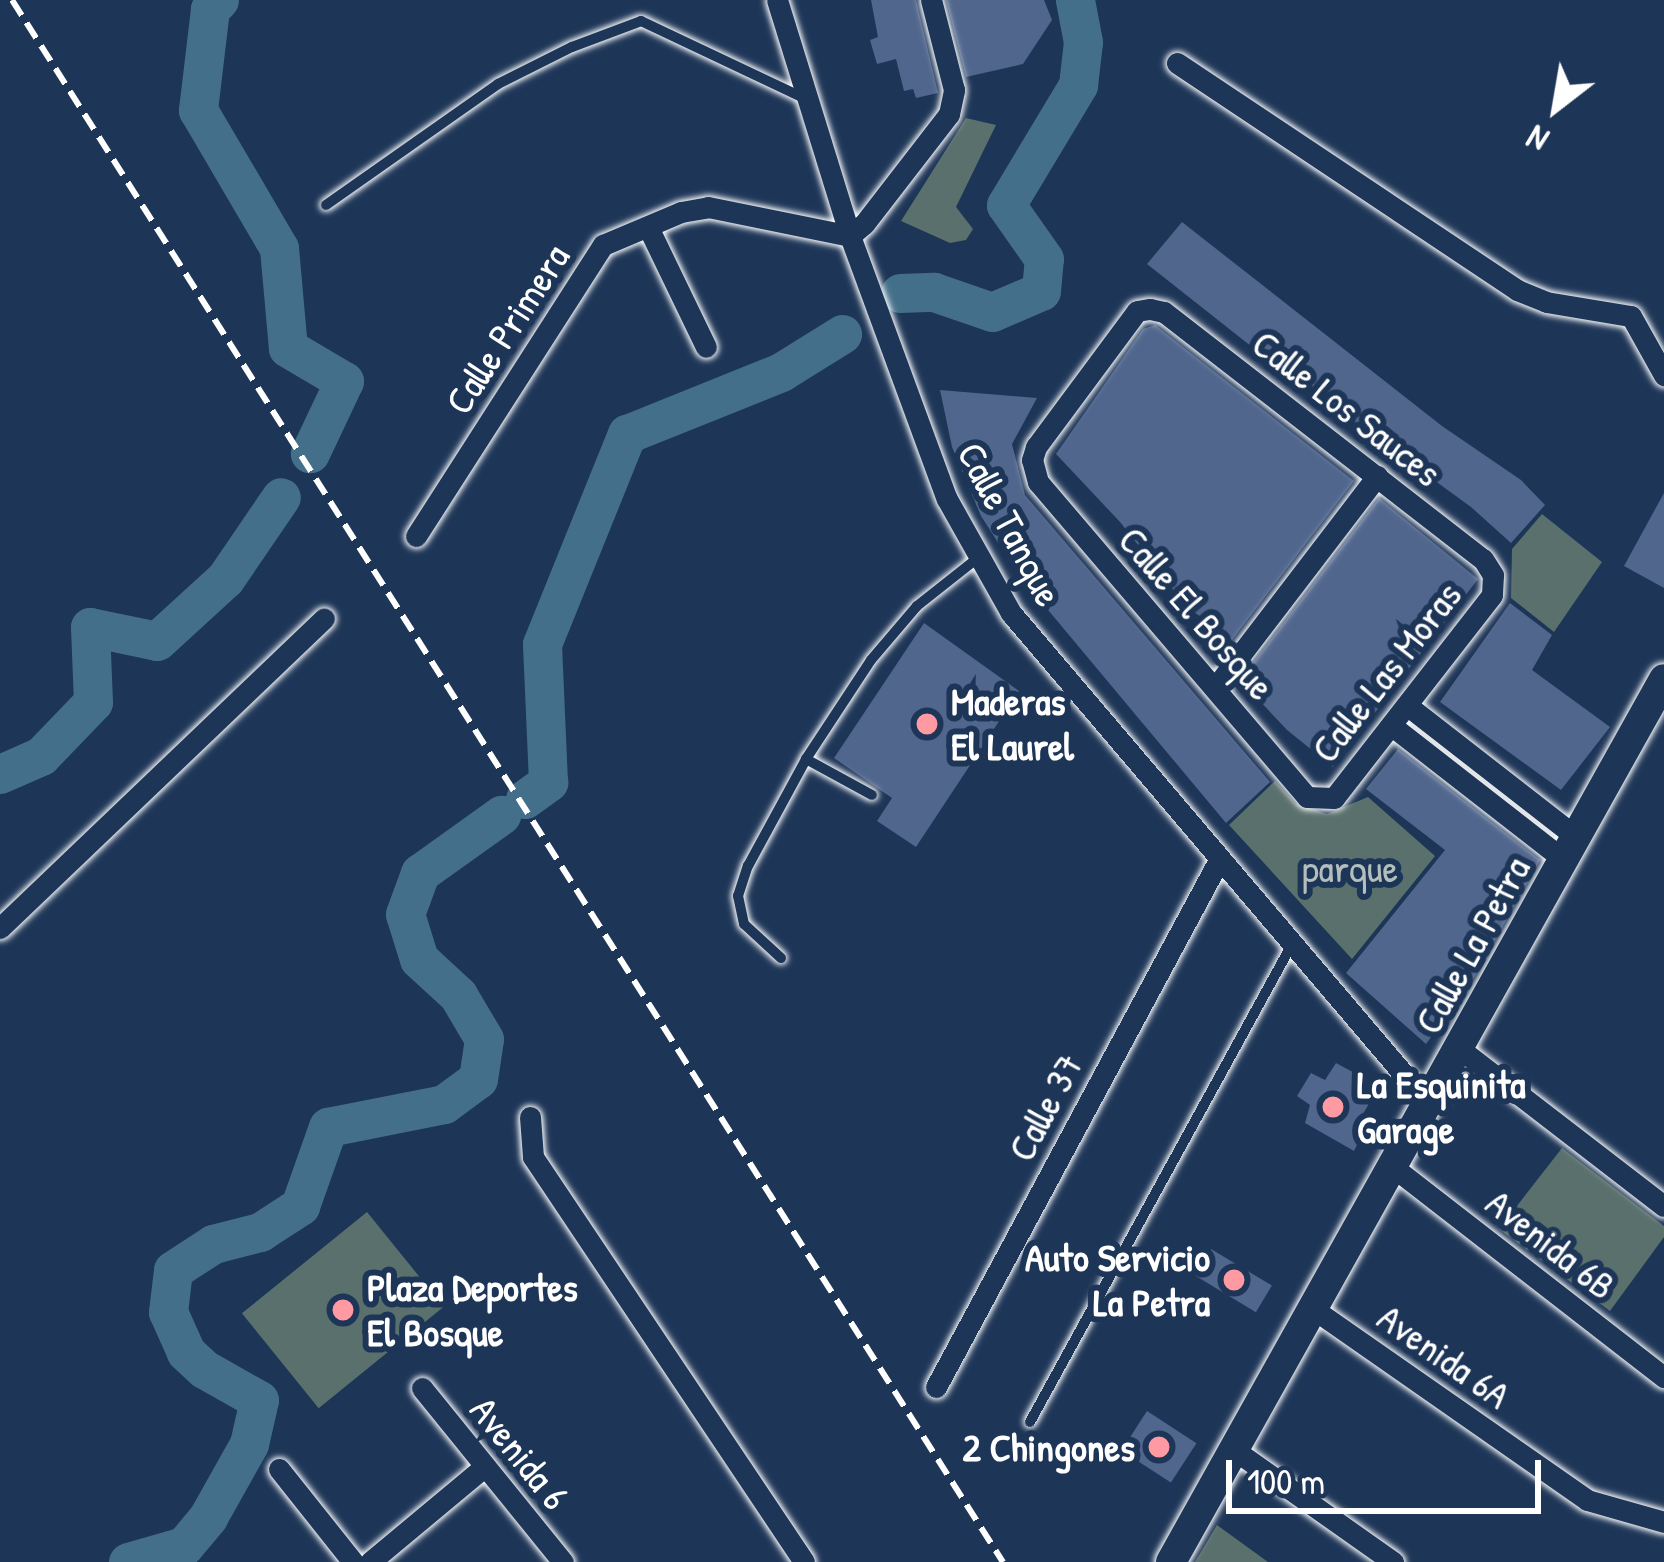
<!DOCTYPE html>
<style>
body{margin:0}
#map{position:relative;width:1664px;height:1562px;overflow:hidden;background:#1d3557;font-family:"Patrick Hand",sans-serif}
div>[style]{position:absolute}
.green>*{inset:0;background:#59706c;transform-origin:0 0}
.river>*{height:39px;margin:-19.5px;padding:0 19.5px;transform-origin:19.5px;border-radius:19.5px;background:#446f8a}
.building>*{inset:0;background:#50668d;transform-origin:0 0}
.roads{filter:drop-shadow(0 0 3px #fff) drop-shadow(0 0 3px #fff)}
.lane>*{height:10px;margin:-5px;padding:0 5px;transform-origin:5px;border-radius:5px;background:#1d3557}
.street>*{height:21px;margin:-10.5px;padding:0 10.5px;transform-origin:10.5px;border-radius:10.5px;background:#1d3557}
.secondary>*{height:30px;margin:-15px;padding:0 15px;transform-origin:15px;border-radius:15px;background:#1d3557}
.rail>*{height:6px;margin-top:-3px;transform-origin:0;background:repeating-linear-gradient(90deg,#fff 0 18px,transparent 0 27px)}
.dots>*{width:33px;height:33px;translate:-50% -50%;box-sizing:border-box;border:6px solid #1d3557;border-radius:50%}
span{translate:-50% -50%;white-space:nowrap;text-align:center;line-height:1.15;-webkit-text-stroke:12px #1d3557;paint-order:stroke}
.street-label{font-size:39px;color:#fff}
.poi-label{font-size:39px;color:#fff;font-weight:700}
.left{translate:0 -50%;text-align:left}
.right{translate:-100% -50%;text-align:right}
.park-label{font-size:39px;color:#b4bfbd}
.north{position:absolute;left:1496px;top:48px;width:120px;height:120px;-webkit-text-stroke:9px #1d3557;paint-order:stroke;rotate:211deg;font-size:33px;font-weight:700;line-height:48px;text-align:center;color:#fff}
.north::after{content:'';display:block;margin:auto;width:42px;height:54px;background:#fff;clip-path:polygon(50% 0,100% 100%,50% 72%,0 100%)}
.scale{position:absolute;left:1226px;top:1460px;width:315px;height:54px;box-sizing:border-box;border:6px solid #fff;border-top:0;padding-left:15px;font-size:36px;line-height:42px;white-space:nowrap;color:#fff;-webkit-text-stroke:9px #1d3557;paint-order:stroke}
</style>
<div id="map">
<div class="green">
<i style="clip-path:polygon(966px 118px,996px 125px,956px 207px,973px 229px,966px 240px,950px 243px,901px 221px)"></i>
<i style="clip-path:polygon(1542px 514px,1602px 562px,1554px 632px,1511px 598px,1512px 549px)"></i>
<i style="clip-path:polygon(1275px 781px,1295px 803px,1327px 814px,1368px 797px,1435px 856px,1352px 959px,1229px 825px)"></i>
<i style="clip-path:polygon(1562px 1148px,1664px 1226px,1664px 1237px,1610px 1311px,1499px 1229px)"></i>
<i style="left:367px;top:1212px;width:122px;height:161px;rotate:51deg"></i>
<i style="clip-path:polygon(1217px 1525px,1268px 1562px,1195px 1562px)"></i>
</div>
<div class="river">
<i style="left:219px;top:0;width:13px;rotate:135deg"></i>
<i style="left:210px;top:9px;width:102px;rotate:96.8deg"></i>
<i style="left:198px;top:110px;width:160px;rotate:59.6deg"></i>
<i style="left:279px;top:248px;width:100px;rotate:84.9deg"></i>
<i style="left:288px;top:348px;width:65px;rotate:30.5deg"></i>
<i style="left:344px;top:381px;width:80px;rotate:115.3deg"></i>
<i style="left:900px;top:293px;width:34px;rotate:-2deg"></i>
<i style="left:934px;top:292px;width:61px;rotate:19deg"></i>
<i style="left:992px;top:312px;width:53px;rotate:-23.2deg"></i>
<i style="left:1041px;top:291px;width:32px;rotate:-85deg"></i>
<i style="left:1044px;top:259px;width:66px;rotate:-125.1deg"></i>
<i style="left:1006px;top:205px;width:140px;rotate:-59deg"></i>
<i style="left:1078px;top:85px;width:43px;rotate:-83.4deg"></i>
<i style="left:1083px;top:42px;width:43px;rotate:-100.8deg"></i>
<i style="left:0;top:774px;width:45px;rotate:-23.7deg"></i>
<i style="left:41px;top:756px;width:75px;rotate:-46.1deg"></i>
<i style="left:93px;top:702px;width:75px;rotate:-92.3deg"></i>
<i style="left:90px;top:627px;width:68px;rotate:11.8deg"></i>
<i style="left:157px;top:641px;width:92px;rotate:-42.4deg"></i>
<i style="left:225px;top:579px;width:99px;rotate:-55.7deg"></i>
<i style="left:525px;top:799px;width:29px;rotate:-36deg"></i>
<i style="left:548px;top:782px;width:138px;rotate:-92.5deg"></i>
<i style="left:542px;top:644px;width:227px;rotate:-68deg"></i>
<i style="left:627px;top:434px;width:166px;rotate:-21.9deg"></i>
<i style="left:781px;top:372px;width:72px;rotate:-31.9deg"></i>
<i style="left:128px;top:1562px;width:58px;rotate:-15.9deg"></i>
<i style="left:184px;top:1546px;width:38px;rotate:-50deg"></i>
<i style="left:208px;top:1517px;width:84px;rotate:-60.7deg"></i>
<i style="left:249px;top:1444px;width:45px;rotate:-77.2deg"></i>
<i style="left:259px;top:1400px;width:63px;rotate:-150.6deg"></i>
<i style="left:204px;top:1369px;width:25px;rotate:-137deg"></i>
<i style="left:186px;top:1352px;width:44px;rotate:-114.2deg"></i>
<i style="left:168px;top:1312px;width:42px;rotate:-83.2deg"></i>
<i style="left:173px;top:1270px;width:48px;rotate:-33deg"></i>
<i style="left:213px;top:1244px;width:49px;rotate:-14.3deg"></i>
<i style="left:260px;top:1232px;width:48px;rotate:-33deg"></i>
<i style="left:300px;top:1206px;width:84px;rotate:-70.5deg"></i>
<i style="left:328px;top:1127px;width:118px;rotate:-11.2deg"></i>
<i style="left:444px;top:1104px;width:42px;rotate:-36.3deg"></i>
<i style="left:478px;top:1079px;width:40px;rotate:-81.5deg"></i>
<i style="left:484px;top:1039px;width:51px;rotate:-120.6deg"></i>
<i style="left:458px;top:995px;width:53px;rotate:-137.3deg"></i>
<i style="left:419px;top:959px;width:47px;rotate:-107.3deg"></i>
<i style="left:405px;top:914px;width:44px;rotate:-69.9deg"></i>
<i style="left:420px;top:873px;width:100px;rotate:-35.6deg"></i>
</div>
<div class="building">
<i style="clip-path:polygon(871px 0,916px 0,938px 93px,916px 98px,913px 89px,904px 91px,896px 59px,877px 64px,870px 40px,878px 37px)"></i>
<i style="clip-path:polygon(946px 0,1044px 0,1052px 20px,1023px 64px,966px 77px)"></i>
<i style="clip-path:polygon(1182px 222px,1442px 426px,1521px 480px,1545px 505px,1511px 543px,1471px 507px,1266px 358px,1147px 264px)"></i>
<i style="clip-path:polygon(1155px 325px,1354px 481px,1232px 640px,1186px 606px,1120px 522px,1056px 454px,1143px 329px)"></i>
<i style="clip-path:polygon(940px 390px,1037px 398px,1012px 444px,1025px 495px,1270px 782px,1226px 823px,1018px 574px,981px 516px,952px 447px)"></i>
<i style="clip-path:polygon(1664px 493px,1664px 588px,1624px 566px)"></i>
<i style="clip-path:polygon(1379px 498px,1478px 579px,1333px 767px,1287px 730px,1240px 680px)"></i>
<i style="clip-path:polygon(1510px 603px,1552px 635px,1532px 670px,1610px 727px,1561px 790px,1440px 702px)"></i>
<i style="clip-path:polygon(924px 623px,1019px 691px,916px 847px,877px 821px,892px 798px,834px 758px)"></i>
<i style="clip-path:polygon(1398px 749px,1540px 860px,1473px 979px,1426px 1044px,1346px 973px,1445px 850px,1366px 789px)"></i>
<i style="clip-path:polygon(1336px 1063px,1379px 1086px,1355px 1128px,1363px 1132px,1354px 1151px,1305px 1123px,1310px 1105px,1297px 1096px,1311px 1073px,1325px 1080px)"></i>
<i style="left:1211px;top:1249px;width:71px;height:31px;rotate:31deg"></i>
<i style="left:1147px;top:1411px;width:59px;height:47px;rotate:33deg"></i>
</div>
<div class="roads">
<div class="lane">
<i style="left:326px;top:205px;width:210px;rotate:-35.1deg"></i>
<i style="left:498px;top:84px;width:83px;rotate:-26.6deg"></i>
<i style="left:572px;top:47px;width:74px;rotate:-20.6deg"></i>
<i style="left:641px;top:21px;width:180px;rotate:25.3deg"></i>
<i style="left:806px;top:759px;width:75px;rotate:28.6deg"></i>
<i style="left:781px;top:958px;width:50px;rotate:-137.4deg"></i>
<i style="left:744px;top:924px;width:29px;rotate:-102deg"></i>
<i style="left:738px;top:896px;width:32px;rotate:-72deg"></i>
<i style="left:748px;top:866px;width:122px;rotate:-61.5deg"></i>
<i style="left:806px;top:759px;width:118px;rotate:-56.7deg"></i>
<i style="left:871px;top:660px;width:71px;rotate:-49.6deg"></i>
<i style="left:917px;top:606px;width:79px;rotate:-38.3deg"></i>
<i style="left:1030px;top:1422px;width:543px;rotate:-61.26deg"></i>
</div>
<div class="street">
<i style="left:777px;top:0;width:247px;rotate:72.8deg"></i>
<i style="left:850px;top:236px;width:280px;rotate:69.8deg"></i>
<i style="left:947px;top:499px;width:131px;rotate:60.7deg"></i>
<i style="left:1011px;top:613px;width:645px;rotate:49.59deg"></i>
<i style="left:1177px;top:63px;width:409px;rotate:33.7deg"></i>
<i style="left:1517px;top:290px;width:31px;rotate:22deg"></i>
<i style="left:1546px;top:302px;width:86px;rotate:9.4deg"></i>
<i style="left:1631px;top:316px;width:68px;rotate:60.8deg"></i>
<i style="left:648px;top:227px;width:133px;rotate:64.2deg"></i>
<i style="left:1150px;top:309px;width:14px;rotate:12deg"></i>
<i style="left:1164px;top:312px;width:403px;rotate:37.8deg"></i>
<i style="left:1483px;top:559px;width:19px;rotate:58deg"></i>
<i style="left:1493px;top:575px;width:20px;rotate:93deg"></i>
<i style="left:1492px;top:595px;width:257px;rotate:127.9deg"></i>
<i style="left:1334px;top:798px;width:27px;rotate:-178deg"></i>
<i style="left:1307px;top:797px;width:414px;rotate:-130.5deg"></i>
<i style="left:1038px;top:482px;width:23px;rotate:-105deg"></i>
<i style="left:1032px;top:460px;width:14px;rotate:-73deg"></i>
<i style="left:1036px;top:447px;width:169px;rotate:-53.4deg"></i>
<i style="left:1137px;top:311px;width:13px;rotate:-9deg"></i>
<i style="left:416px;top:536px;width:346px;rotate:-57.3deg"></i>
<i style="left:603px;top:245px;width:85px;rotate:-22.9deg"></i>
<i style="left:681px;top:212px;width:27px;rotate:-10deg"></i>
<i style="left:708px;top:207px;width:145px;rotate:11.5deg"></i>
<i style="left:850px;top:236px;width:18px;rotate:-41deg"></i>
<i style="left:864px;top:224px;width:139px;rotate:-52.3deg"></i>
<i style="left:949px;top:114px;width:25px;rotate:-78deg"></i>
<i style="left:954px;top:90px;width:93px;rotate:-104.3deg"></i>
<i style="left:1215px;top:688px;width:267px;rotate:-52.6deg"></i>
<i style="left:1408px;top:706px;width:213px;rotate:37.9deg"></i>
<i style="left:1392px;top:726px;width:217px;rotate:37.9deg"></i>
<i style="left:0;top:928px;width:448px;rotate:-43.7deg"></i>
<i style="left:1460px;top:1049px;width:257px;rotate:37.6deg"></i>
<i style="left:530px;top:1117px;width:40px;rotate:85.7deg"></i>
<i style="left:533px;top:1157px;width:487px;rotate:56.2deg"></i>
<i style="left:1393px;top:1167px;width:343px;rotate:37.8deg"></i>
<i style="left:1312px;top:1308px;width:335px;rotate:34.9deg"></i>
<i style="left:1587px;top:1500px;width:80px;rotate:15.9deg"></i>
<i style="left:936px;top:1387px;width:596px;rotate:-61.76deg"></i>
<i style="left:422px;top:1388px;width:224px;rotate:51deg"></i>
<i style="left:1233px;top:1449px;width:196px;rotate:35.2deg"></i>
<i style="left:279px;top:1469px;width:119px;rotate:51.5deg"></i>
<i style="left:370px;top:1562px;width:148px;rotate:-39.8deg"></i>
</div>
<div class="secondary">
<i style="left:1171px;top:1562px;width:1011px;rotate:-60.82deg"></i>
</div>
</div>
<div class="rail">
<i style="left:12px;top:0;width:1850px;rotate:57.61deg"></i>
</div>
<div class="dots">
<i style="left:927px;top:724px;background:#ff9aa2"></i>
<i style="left:1333px;top:1107px;background:#ff9aa2"></i>
<i style="left:1234px;top:1280px;background:#ff9aa2"></i>
<i style="left:343px;top:1310px;background:#ff9aa2"></i>
<i style="left:1159px;top:1447px;background:#ff9aa2"></i>
</div>
<div class="street-label">
<span style="left:507px;top:329px;rotate:-57deg">Calle Primera</span>
<span style="left:1347px;top:408px;rotate:38deg">Calle Los Sauces</span>
<span style="left:1010px;top:524px;rotate:62deg">Calle Tanque</span>
<span style="left:1197px;top:613px;rotate:49deg">Calle El Bosque</span>
<span style="left:1386px;top:672px;rotate:-52deg">Calle Las Moras</span>
<span style="left:1472px;top:945px;rotate:-61deg">Calle La Petra</span>
<span style="left:1045px;top:1107px;rotate:-62deg">Calle 37</span>
<span style="left:1551px;top:1244px;rotate:38deg">Avenida 6B</span>
<span style="left:1444px;top:1356px;rotate:35deg">Avenida 6A</span>
<span style="left:520px;top:1453px;rotate:51deg">Avenida 6</span>
</div>
<div class="poi-label">
<span class="left" style="left:951px;top:724px">Maderas<br>El Laurel</span>
<span class="left" style="left:1357px;top:1107px">La Esquinita<br>Garage</span>
<span class="right" style="left:1210px;top:1280px">Auto Servicio<br>La Petra</span>
<span class="left" style="left:367px;top:1310px">Plaza Deportes<br>El Bosque</span>
<span class="right" style="left:1135px;top:1447px">2 Chingones</span>
</div>
<div class="park-label">
<span style="left:1350px;top:868px">parque</span>
</div>
<div class="north">N</div>
<div class="scale">100 m</div>
</div>
